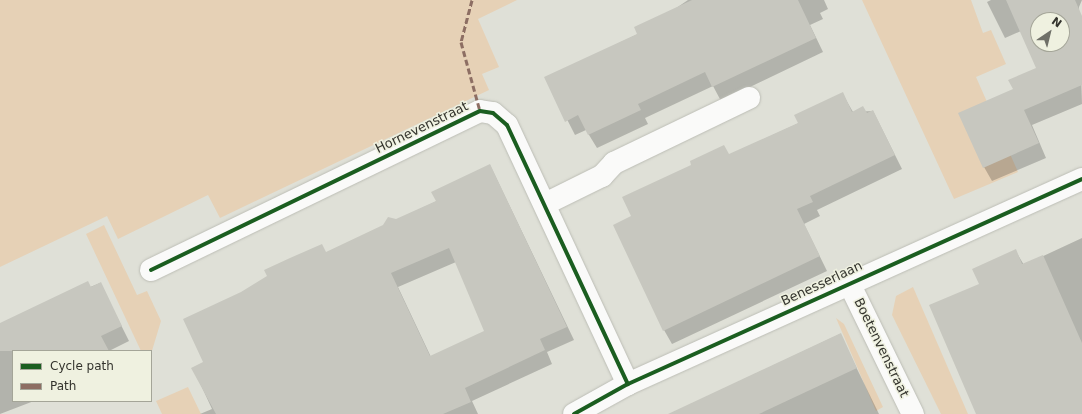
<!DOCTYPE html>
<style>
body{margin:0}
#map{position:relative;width:1082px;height:414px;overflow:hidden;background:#dfe0d7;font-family:"DejaVu Sans",sans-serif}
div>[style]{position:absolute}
.green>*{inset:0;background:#e6d1b6}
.shadow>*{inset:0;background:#0003}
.building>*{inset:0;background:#c7c7bf}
.roads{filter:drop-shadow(0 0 1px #bcbdb5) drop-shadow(0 0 1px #bcbdb5)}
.street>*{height:22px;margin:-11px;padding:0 11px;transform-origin:11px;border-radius:11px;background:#fafaf9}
.quiet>*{height:3px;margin-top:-1.5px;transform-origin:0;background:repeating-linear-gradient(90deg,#8d6e63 0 6px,transparent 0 9px)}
.cycleway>*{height:4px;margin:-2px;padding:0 2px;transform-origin:2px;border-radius:2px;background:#1b5e20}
span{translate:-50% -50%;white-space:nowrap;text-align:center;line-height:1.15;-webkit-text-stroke:3px #eff1e0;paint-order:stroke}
.street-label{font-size:13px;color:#33332d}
.legend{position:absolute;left:12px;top:350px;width:140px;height:52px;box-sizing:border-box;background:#eff1e0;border:1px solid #a4a598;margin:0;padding:5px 7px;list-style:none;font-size:12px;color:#33332d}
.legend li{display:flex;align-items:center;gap:8px;height:20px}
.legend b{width:20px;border:1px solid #a4a598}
.north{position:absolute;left:1030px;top:12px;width:40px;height:40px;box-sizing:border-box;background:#eff1e0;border:1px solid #a4a598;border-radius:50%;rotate:35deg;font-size:11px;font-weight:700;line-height:16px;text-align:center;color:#33332d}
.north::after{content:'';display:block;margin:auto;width:14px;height:18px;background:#6f7068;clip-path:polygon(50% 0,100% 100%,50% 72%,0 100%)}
</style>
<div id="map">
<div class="green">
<i style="clip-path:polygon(0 0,517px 0,478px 19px,499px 67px,482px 74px,489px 90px,220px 218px,208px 195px,118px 239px,107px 216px,0 267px)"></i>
<i style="clip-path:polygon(862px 0,971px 0,983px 33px,991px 30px,1006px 64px,976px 77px,1018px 172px,954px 199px)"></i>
<i style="clip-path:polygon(104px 225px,137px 295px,147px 291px,161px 321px,151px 354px,151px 351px,141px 351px,86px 234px)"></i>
<i style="clip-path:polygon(913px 287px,968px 414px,941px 414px,892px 315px,896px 296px)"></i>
<i style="clip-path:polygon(836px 318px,844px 324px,883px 407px,876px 411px)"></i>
<i style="clip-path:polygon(188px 387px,201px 414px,162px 414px,156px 401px)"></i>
</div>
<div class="shadow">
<i style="clip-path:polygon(688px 0,824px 0,828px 9px,820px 13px,823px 19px,810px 25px,823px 52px,721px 101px,713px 86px,645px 118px,648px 124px,597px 148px,586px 130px,575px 135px,546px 78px,638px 34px)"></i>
<i style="clip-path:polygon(evenodd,991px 0,1082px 0,1079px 7px,1082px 104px,1032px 125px,1046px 158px,992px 181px,984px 167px,1014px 89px,1037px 68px,1021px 31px,1005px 38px,987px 2px,991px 0,1038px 20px,1062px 20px,1062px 44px,1038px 44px,1038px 20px)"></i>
<i style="clip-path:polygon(842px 93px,853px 112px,873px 111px,902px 169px,817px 210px,820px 216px,804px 224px,827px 271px,672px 344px,664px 330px,633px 217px,729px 155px,799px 123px)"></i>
<i style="clip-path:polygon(evenodd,490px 165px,574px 340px,547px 352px,552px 364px,472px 401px,478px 414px,200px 414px,212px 409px,193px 368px,205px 362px,326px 253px,437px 201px,490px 165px,456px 262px,486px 331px,431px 357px,398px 287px,456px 262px)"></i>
<i style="clip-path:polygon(1082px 238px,1082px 414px,978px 414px,980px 285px,1015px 250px,1024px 265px)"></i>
<i style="clip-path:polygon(100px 283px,129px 341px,109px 351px,13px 351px,13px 401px,34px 401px,0 414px,0 324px)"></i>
<i style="clip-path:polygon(840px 334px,879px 414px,670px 414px)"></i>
</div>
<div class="building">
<i style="clip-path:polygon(692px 0,798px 0,816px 38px,712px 87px,705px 72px,638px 104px,641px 110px,588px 135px,578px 115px,565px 122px,544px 77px,637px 34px,634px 27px)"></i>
<i style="clip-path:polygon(evenodd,1006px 0,1075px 0,1082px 16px,1082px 85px,1024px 110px,1039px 143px,983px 168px,958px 113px,1013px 89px,1008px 80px,1036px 68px,1006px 0,1038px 20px,1062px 20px,1062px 44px,1038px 44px,1038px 20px)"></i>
<i style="clip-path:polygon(843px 92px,852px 112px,863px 106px,867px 113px,873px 110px,895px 155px,810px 196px,813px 202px,797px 209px,820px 256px,663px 331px,613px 225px,631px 216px,622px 197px,691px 165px,690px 161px,724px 145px,729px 154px,798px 123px,794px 115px)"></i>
<i style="clip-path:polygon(evenodd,490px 164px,567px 327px,540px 339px,545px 350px,465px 388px,471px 402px,443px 414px,216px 414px,191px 368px,203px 362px,183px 319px,241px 292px,267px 276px,264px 270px,290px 258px,322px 244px,326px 252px,383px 225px,388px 217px,396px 219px,436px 201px,431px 192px,490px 164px,449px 248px,484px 331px,430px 356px,391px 273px,449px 248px)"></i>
<i style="clip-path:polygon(1016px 249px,1022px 264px,1043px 255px,1082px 343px,1082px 414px,976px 414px,929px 305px,979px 284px,972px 269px)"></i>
<i style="clip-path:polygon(88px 281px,91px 287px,101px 282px,122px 326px,101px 336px,109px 351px,0 351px,0 323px)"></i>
<i style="clip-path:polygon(841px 333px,857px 368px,759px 414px,668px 414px)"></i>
</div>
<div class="roads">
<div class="street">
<i style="left:545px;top:204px;width:64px;rotate:-26.2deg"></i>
<i style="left:602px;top:176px;width:18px;rotate:-47deg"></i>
<i style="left:614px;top:163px;width:150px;rotate:-25.7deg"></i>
<i style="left:151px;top:270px;width:365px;rotate:-25.8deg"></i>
<i style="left:480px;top:111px;width:13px;rotate:9deg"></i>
<i style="left:493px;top:113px;width:18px;rotate:41deg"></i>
<i style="left:507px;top:125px;width:286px;rotate:65deg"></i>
<i style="left:849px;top:283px;width:146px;rotate:64deg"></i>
<i style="left:574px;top:414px;width:62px;rotate:-29.1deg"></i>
<i style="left:628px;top:384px;width:498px;rotate:-24.3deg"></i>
</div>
</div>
<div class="quiet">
<i style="left:472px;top:0;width:43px;rotate:104.7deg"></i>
<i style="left:461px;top:42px;width:72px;rotate:74.6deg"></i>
</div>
<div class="cycleway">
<i style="left:151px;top:270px;width:365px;rotate:-25.8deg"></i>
<i style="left:480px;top:111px;width:13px;rotate:9deg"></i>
<i style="left:493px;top:113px;width:18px;rotate:41deg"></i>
<i style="left:507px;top:125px;width:286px;rotate:65deg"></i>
<i style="left:574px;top:414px;width:62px;rotate:-29.1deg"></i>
<i style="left:628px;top:384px;width:498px;rotate:-24.3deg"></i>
</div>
<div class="street-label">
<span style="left:422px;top:128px;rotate:-26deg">Hornevenstraat</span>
<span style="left:822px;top:284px;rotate:-25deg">Benesserlaan</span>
<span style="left:881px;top:348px;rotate:64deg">Boetenvenstraat</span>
</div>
<ul class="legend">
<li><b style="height:5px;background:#1b5e20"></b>Cycle path</li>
<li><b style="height:5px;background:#8d6e63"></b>Path</li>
</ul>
<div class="north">N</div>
</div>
